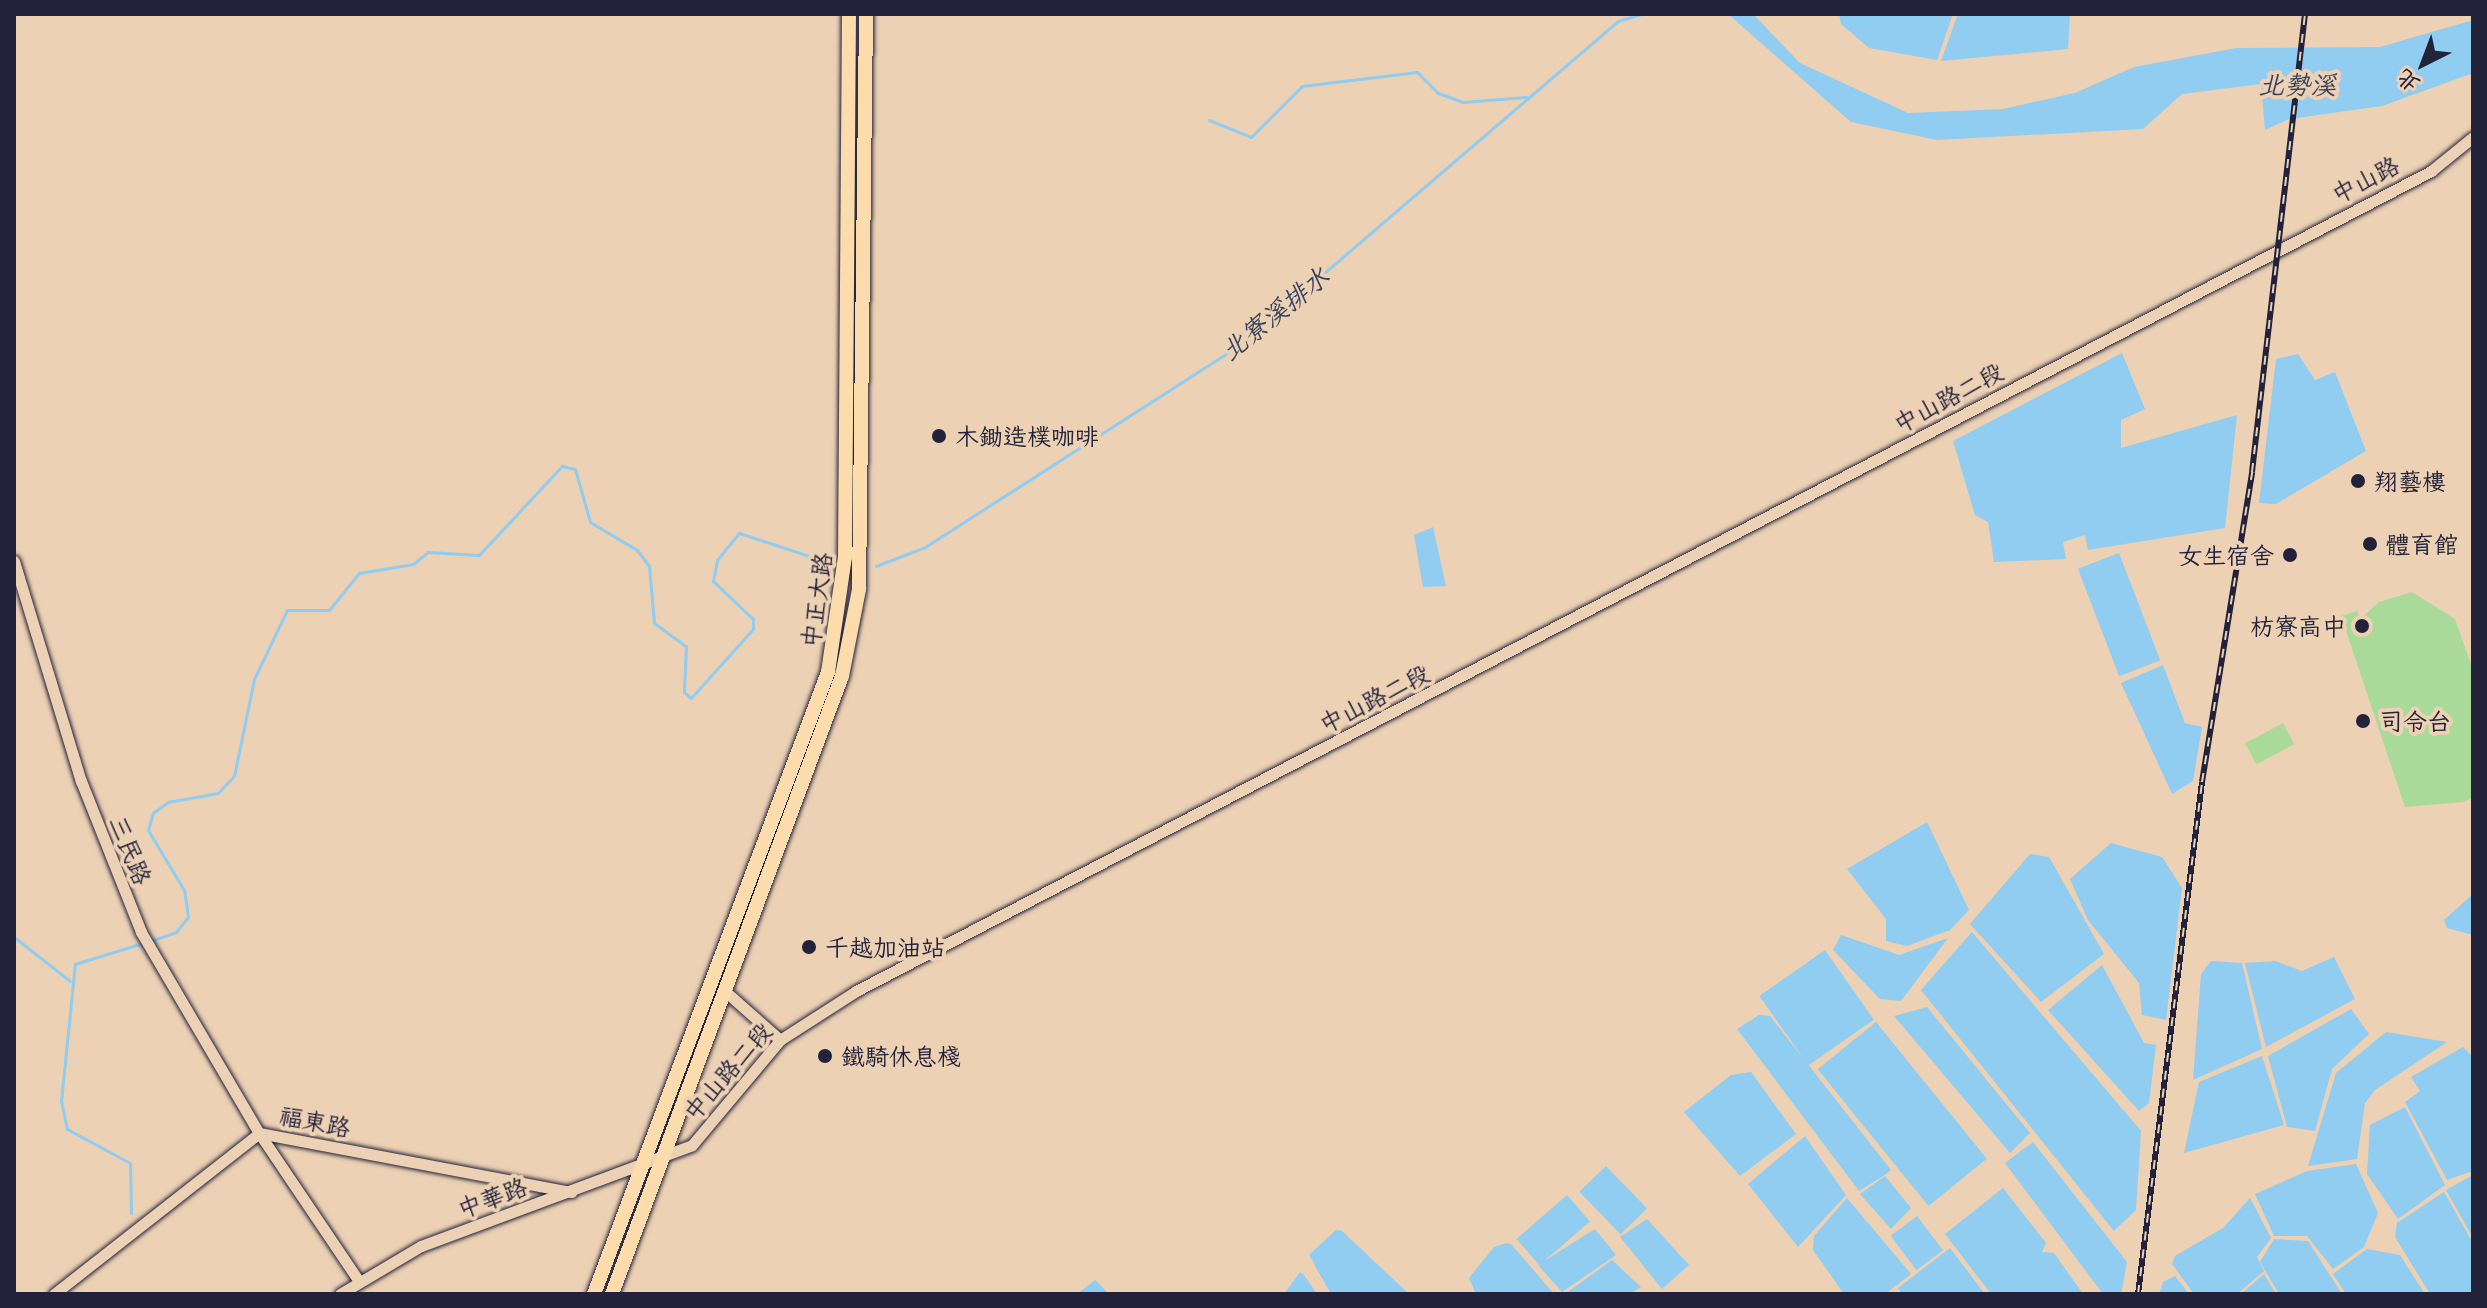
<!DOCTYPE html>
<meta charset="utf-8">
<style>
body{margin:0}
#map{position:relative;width:2487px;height:1308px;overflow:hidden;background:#edd1b4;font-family:"Playpen Sans","LXGW WenKai TC",sans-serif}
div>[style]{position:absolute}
.green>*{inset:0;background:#aada9a;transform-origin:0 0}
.water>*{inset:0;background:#91ccf1;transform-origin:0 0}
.stream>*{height:3px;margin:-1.5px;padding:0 1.5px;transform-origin:1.5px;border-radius:1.5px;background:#91ccf1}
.roads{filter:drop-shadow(0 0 2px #22223b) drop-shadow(0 0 2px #22223b)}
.minor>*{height:11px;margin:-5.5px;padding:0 5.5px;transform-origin:5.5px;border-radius:5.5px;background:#edd1b4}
.major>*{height:14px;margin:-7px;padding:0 7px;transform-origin:7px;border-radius:7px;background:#fcdcac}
.rail>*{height:6px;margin-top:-3px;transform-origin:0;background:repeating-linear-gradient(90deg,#edd1b4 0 9px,#22223b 0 18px);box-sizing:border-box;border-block:2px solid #22223b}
.dots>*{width:22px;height:22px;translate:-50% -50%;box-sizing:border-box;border:4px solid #edd1b4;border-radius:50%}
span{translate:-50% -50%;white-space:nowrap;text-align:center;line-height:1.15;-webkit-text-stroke:8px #edd1b4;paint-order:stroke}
.street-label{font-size:24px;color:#22223b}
.poi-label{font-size:24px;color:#22223b}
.left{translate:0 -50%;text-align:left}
.right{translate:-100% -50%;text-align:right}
.water-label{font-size:26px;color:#38445f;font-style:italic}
.frame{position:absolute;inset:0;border:16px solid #22223b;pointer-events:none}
.north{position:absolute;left:2383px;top:24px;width:80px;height:80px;-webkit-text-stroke:6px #edd1b4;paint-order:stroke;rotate:222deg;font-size:22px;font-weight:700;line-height:32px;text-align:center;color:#22223b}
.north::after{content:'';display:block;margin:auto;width:28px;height:36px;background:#22223b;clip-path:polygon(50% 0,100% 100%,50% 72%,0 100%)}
</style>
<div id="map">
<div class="green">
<i style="clip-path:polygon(2412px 592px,2455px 619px,2473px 670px,2473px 797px,2464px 802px,2405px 807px,2341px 616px,2357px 611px,2360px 619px,2379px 602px)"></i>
<i style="left:2283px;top:723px;width:24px;height:43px;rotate:62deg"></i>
</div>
<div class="water">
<i style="clip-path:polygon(1728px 14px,1753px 14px,1800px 63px,1908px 113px,2003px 109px,2075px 93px,2134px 67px,2236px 48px,2380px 47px,2473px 20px,2473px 73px,2382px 106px,2289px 119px,2265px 130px,2261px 84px,2182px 94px,2143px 129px,1937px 140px,1851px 122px)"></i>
<i style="clip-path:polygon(1839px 14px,1953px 14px,1937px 60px,1869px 48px,1841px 24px)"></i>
<i style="clip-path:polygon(1958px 14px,2070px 14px,2068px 49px,1941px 61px)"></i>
<i style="clip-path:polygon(2122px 353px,2145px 409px,2121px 420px,2121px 448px,2237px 415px,2225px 528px,2088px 550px,2085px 535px,2063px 542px,2066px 559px,1994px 562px,1988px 522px,1975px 515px,1953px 441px)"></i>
<i style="clip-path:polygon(2298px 354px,2315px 380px,2335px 372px,2366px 451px,2276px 504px,2259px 503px,2276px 359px)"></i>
<i style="clip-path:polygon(1433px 527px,1446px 586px,1423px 587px,1414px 535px)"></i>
<i style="left:2119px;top:553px;width:115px;height:44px;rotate:69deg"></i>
<i style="clip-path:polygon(2163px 665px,2185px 723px,2202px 727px,2193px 781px,2172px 794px,2121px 683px)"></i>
<i style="clip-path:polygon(1927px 822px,1969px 910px,1950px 930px,1907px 946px,1886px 941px,1886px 919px,1847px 869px)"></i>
<i style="clip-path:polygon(2111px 843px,2162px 857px,2182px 888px,2166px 1020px,2142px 1015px,2139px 983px,2088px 920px,2070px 879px)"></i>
<i style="clip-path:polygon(2030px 854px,2049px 857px,2104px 954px,2041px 1002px,1970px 924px)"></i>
<i style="clip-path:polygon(2473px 894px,2473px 935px,2447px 928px,2444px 920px)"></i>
<i style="clip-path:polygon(1972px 932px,2141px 1131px,2136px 1210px,2114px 1231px,1921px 990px)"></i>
<i style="clip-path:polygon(1841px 935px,1899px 955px,1948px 938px,1901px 1001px,1880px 999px,1833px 950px)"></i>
<i style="left:1825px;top:950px;width:85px;height:80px;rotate:55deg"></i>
<i style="clip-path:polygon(2334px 957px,2355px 999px,2266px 1047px,2245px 963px,2275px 961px,2302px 971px)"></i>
<i style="clip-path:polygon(2211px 961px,2242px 963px,2262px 1049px,2193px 1080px,2201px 974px)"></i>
<i style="clip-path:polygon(2102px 965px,2144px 1043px,2156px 1045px,2149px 1103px,2139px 1111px,2048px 1010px)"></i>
<i style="clip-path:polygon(1927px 1007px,2030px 1133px,2010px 1153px,1894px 1016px)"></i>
<i style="clip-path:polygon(2351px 1009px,2369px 1034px,2332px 1069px,2315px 1131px,2287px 1127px,2268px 1056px)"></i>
<i style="clip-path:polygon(1759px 1015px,1770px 1016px,1891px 1170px,1885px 1175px,1859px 1191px,1737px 1029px)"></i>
<i style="left:1876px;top:1022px;width:176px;height:75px;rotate:51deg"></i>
<i style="clip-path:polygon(2386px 1032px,2447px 1042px,2375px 1090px,2365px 1103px,2357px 1159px,2308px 1166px,2336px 1073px)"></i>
<i style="clip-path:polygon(2463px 1047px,2473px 1057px,2473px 1171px,2447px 1180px,2405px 1102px,2420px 1091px,2411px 1077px)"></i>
<i style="clip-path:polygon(2262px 1056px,2284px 1125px,2184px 1153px,2199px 1082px)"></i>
<i style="clip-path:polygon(1751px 1072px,1796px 1134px,1740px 1176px,1684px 1112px,1731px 1075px)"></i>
<i style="clip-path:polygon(2405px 1107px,2445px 1185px,2398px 1219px,2367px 1174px,2370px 1125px)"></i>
<i style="clip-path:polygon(1805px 1136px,1846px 1195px,1798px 1247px,1748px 1184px)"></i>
<i style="clip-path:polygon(2033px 1142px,2127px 1262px,2121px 1294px,2103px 1294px,2005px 1163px)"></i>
<i style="clip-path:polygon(2356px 1164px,2378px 1213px,2364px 1247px,2333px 1269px,2307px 1236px,2274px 1236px,2255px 1194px,2307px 1171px)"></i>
<i style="left:1606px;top:1166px;width:59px;height:37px;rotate:46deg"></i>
<i style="clip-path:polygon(2473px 1175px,2473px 1238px,2446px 1190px)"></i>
<i style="clip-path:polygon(1885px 1176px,1911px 1208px,1891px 1229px,1860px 1194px)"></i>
<i style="clip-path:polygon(2003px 1188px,2046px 1243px,2042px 1252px,2054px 1253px,2083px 1294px,1991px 1294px,1945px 1234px)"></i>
<i style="clip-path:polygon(2444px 1192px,2473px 1243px,2473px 1294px,2430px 1294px,2395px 1237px,2397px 1223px)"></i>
<i style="left:1567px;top:1195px;width:35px;height:67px;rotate:49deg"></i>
<i style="clip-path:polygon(1847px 1198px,1911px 1274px,1885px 1294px,1844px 1294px,1813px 1250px,1814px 1236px)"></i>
<i style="clip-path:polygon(2250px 1198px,2271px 1238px,2257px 1257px,2264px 1271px,2237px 1294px,2194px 1294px,2172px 1264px,2175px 1256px,2223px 1228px)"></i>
<i style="left:1917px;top:1216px;width:43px;height:33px;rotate:53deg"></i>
<i style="clip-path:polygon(1647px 1219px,1689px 1265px,1662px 1289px,1620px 1237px)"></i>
<i style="clip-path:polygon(1595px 1229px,1616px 1255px,1562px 1292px,1538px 1265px)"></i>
<i style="clip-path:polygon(1336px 1230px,1342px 1231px,1409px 1294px,1331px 1294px,1309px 1255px)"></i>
<i style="clip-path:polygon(2274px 1239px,2308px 1241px,2342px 1294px,2279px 1294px,2260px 1262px)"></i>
<i style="clip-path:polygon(1507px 1243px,1512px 1245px,1554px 1294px,1476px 1294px,1469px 1278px,1494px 1247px)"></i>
<i style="clip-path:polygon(1950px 1248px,1985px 1294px,1902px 1294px,1898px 1288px)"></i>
<i style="clip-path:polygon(2367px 1249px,2400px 1255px,2425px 1294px,2346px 1294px,2333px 1274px)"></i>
<i style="clip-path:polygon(1612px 1260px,1641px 1287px,1630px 1294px,1565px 1294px)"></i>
<i style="clip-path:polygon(1300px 1272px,1304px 1275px,1317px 1294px,1284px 1294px)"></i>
<i style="clip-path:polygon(2264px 1274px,2276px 1294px,2241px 1294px)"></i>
<i style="clip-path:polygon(2175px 1276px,2189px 1294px,2159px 1294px,2163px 1282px)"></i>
<i style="clip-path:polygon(1095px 1280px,1109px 1294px,1077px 1294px)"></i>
</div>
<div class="stream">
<i style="left:1209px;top:120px;width:45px;rotate:22deg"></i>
<i style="left:1251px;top:137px;width:72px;rotate:-45deg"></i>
<i style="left:1302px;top:86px;width:116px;rotate:-6.9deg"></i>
<i style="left:1417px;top:72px;width:30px;rotate:45deg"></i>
<i style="left:1438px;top:93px;width:27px;rotate:20deg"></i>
<i style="left:1463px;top:102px;width:63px;rotate:-4.5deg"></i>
<i style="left:876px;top:566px;width:53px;rotate:-21.2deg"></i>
<i style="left:925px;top:547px;width:374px;rotate:-32.7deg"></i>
<i style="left:1240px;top:345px;width:498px;rotate:-40.6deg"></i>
<i style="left:1618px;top:21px;width:24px;rotate:-17deg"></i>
<i style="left:14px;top:937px;width:71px;rotate:38.2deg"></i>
<i style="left:150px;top:941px;width:28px;rotate:-19deg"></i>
<i style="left:176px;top:932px;width:19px;rotate:-51deg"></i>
<i style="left:188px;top:917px;width:27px;rotate:-98deg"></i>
<i style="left:184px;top:890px;width:70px;rotate:-121deg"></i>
<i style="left:148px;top:830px;width:18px;rotate:-74deg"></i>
<i style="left:153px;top:813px;width:19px;rotate:-36deg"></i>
<i style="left:168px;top:802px;width:51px;rotate:-10.2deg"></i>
<i style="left:218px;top:793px;width:23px;rotate:-47deg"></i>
<i style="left:234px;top:776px;width:99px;rotate:-78.3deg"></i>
<i style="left:254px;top:679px;width:76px;rotate:-64.4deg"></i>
<i style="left:287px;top:610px;width:42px"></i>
<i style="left:329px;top:610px;width:48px;rotate:-51deg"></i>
<i style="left:359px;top:573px;width:55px;rotate:-9.5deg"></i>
<i style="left:413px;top:564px;width:19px;rotate:-39deg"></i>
<i style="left:428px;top:552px;width:51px;rotate:3.4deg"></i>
<i style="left:479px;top:555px;width:122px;rotate:-47deg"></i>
<i style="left:562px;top:466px;width:13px;rotate:13deg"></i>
<i style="left:575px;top:469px;width:55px;rotate:74.2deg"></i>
<i style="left:590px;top:522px;width:55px;rotate:30.8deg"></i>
<i style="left:637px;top:550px;width:20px;rotate:53deg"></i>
<i style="left:649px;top:566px;width:57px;rotate:85deg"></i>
<i style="left:654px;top:623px;width:39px;rotate:36deg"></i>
<i style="left:686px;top:646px;width:46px;rotate:92.5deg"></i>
<i style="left:684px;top:692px;width:9px;rotate:41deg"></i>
<i style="left:691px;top:698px;width:93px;rotate:-48.1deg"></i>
<i style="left:753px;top:629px;width:10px;rotate:-90deg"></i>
<i style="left:753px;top:619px;width:55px;rotate:-136.5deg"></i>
<i style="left:713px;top:581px;width:21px;rotate:-79deg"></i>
<i style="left:717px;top:560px;width:35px;rotate:-51deg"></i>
<i style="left:739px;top:533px;width:100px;rotate:18.1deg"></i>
<i style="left:131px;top:1213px;width:50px;rotate:-91.1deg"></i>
<i style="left:130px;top:1163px;width:72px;rotate:-151.6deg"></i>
<i style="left:67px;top:1129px;width:29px;rotate:-102deg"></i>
<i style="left:61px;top:1101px;width:138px;rotate:-84.2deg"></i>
<i style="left:75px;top:964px;width:71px;rotate:-17.2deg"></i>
</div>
<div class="roads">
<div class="minor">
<i style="left:14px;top:561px;width:230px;rotate:73.1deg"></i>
<i style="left:81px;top:781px;width:162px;rotate:68.3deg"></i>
<i style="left:141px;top:932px;width:233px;rotate:59.6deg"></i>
<i style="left:259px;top:1133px;width:177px;rotate:56deg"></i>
<i style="left:726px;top:992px;width:72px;rotate:41.6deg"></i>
<i style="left:54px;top:1294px;width:261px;rotate:-38.1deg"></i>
<i style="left:259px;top:1133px;width:318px;rotate:10.7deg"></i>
<i style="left:340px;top:1294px;width:94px;rotate:-30.7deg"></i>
<i style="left:421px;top:1246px;width:289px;rotate:-20.4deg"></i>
<i style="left:692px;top:1145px;width:137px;rotate:-50deg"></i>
<i style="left:780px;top:1040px;width:90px;rotate:-32.8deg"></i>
<i style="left:856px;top:991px;width:1776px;rotate:-27.5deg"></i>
<i style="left:2431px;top:171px;width:54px;rotate:-39deg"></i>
</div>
<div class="major">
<i style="left:594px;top:1294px;width:665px;rotate:-69.38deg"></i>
<i style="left:828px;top:672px;width:116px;rotate:-81.6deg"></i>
<i style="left:845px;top:557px;width:543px;rotate:-89.58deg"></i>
<i style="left:612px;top:1294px;width:659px;rotate:-69.59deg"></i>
<i style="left:842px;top:676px;width:89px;rotate:-78.9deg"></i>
<i style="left:859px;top:589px;width:575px;rotate:-89.3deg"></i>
</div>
</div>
<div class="rail">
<i style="left:2138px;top:1294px;width:516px;rotate:-82.87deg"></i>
<i style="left:2202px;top:782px;width:314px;rotate:-80.8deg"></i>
<i style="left:2252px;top:472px;width:461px;rotate:-83.4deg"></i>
</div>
<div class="dots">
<i style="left:939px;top:436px;background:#22223b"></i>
<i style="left:2358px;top:481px;background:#22223b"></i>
<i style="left:2370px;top:544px;background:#22223b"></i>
<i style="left:2290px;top:555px;background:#22223b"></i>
<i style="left:2362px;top:626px;background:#22223b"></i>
<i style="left:2363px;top:721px;background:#22223b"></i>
<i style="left:809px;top:947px;background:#22223b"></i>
<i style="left:825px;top:1056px;background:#22223b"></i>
</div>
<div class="street-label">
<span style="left:2365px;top:179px;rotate:-27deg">中山路</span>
<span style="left:1948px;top:397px;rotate:-28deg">中山路二段</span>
<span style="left:816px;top:600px;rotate:-82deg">中正大路</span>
<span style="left:1374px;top:698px;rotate:-27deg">中山路二段</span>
<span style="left:131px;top:850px;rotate:68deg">三民路</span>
<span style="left:727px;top:1071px;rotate:-49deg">中山路二段</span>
<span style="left:315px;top:1121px;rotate:11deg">福東路</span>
<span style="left:492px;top:1197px;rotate:-20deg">中華路</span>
</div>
<div class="poi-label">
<span class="left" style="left:955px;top:436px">木鋤造樸咖啡</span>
<span class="left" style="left:2374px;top:481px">翔藝樓</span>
<span class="left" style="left:2386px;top:544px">體育館</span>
<span class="right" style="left:2274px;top:555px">女生宿舍</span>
<span class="right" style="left:2346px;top:626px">枋寮高中</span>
<span class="left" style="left:2379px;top:721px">司令台</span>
<span class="left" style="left:825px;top:947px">千越加油站</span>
<span class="left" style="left:841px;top:1056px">鐵騎休息棧</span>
</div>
<div class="water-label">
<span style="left:2297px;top:84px">北勢溪</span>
<span style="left:1274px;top:313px;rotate:-39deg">北寮溪排水</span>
</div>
<div class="frame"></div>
<div class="north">北</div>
</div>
